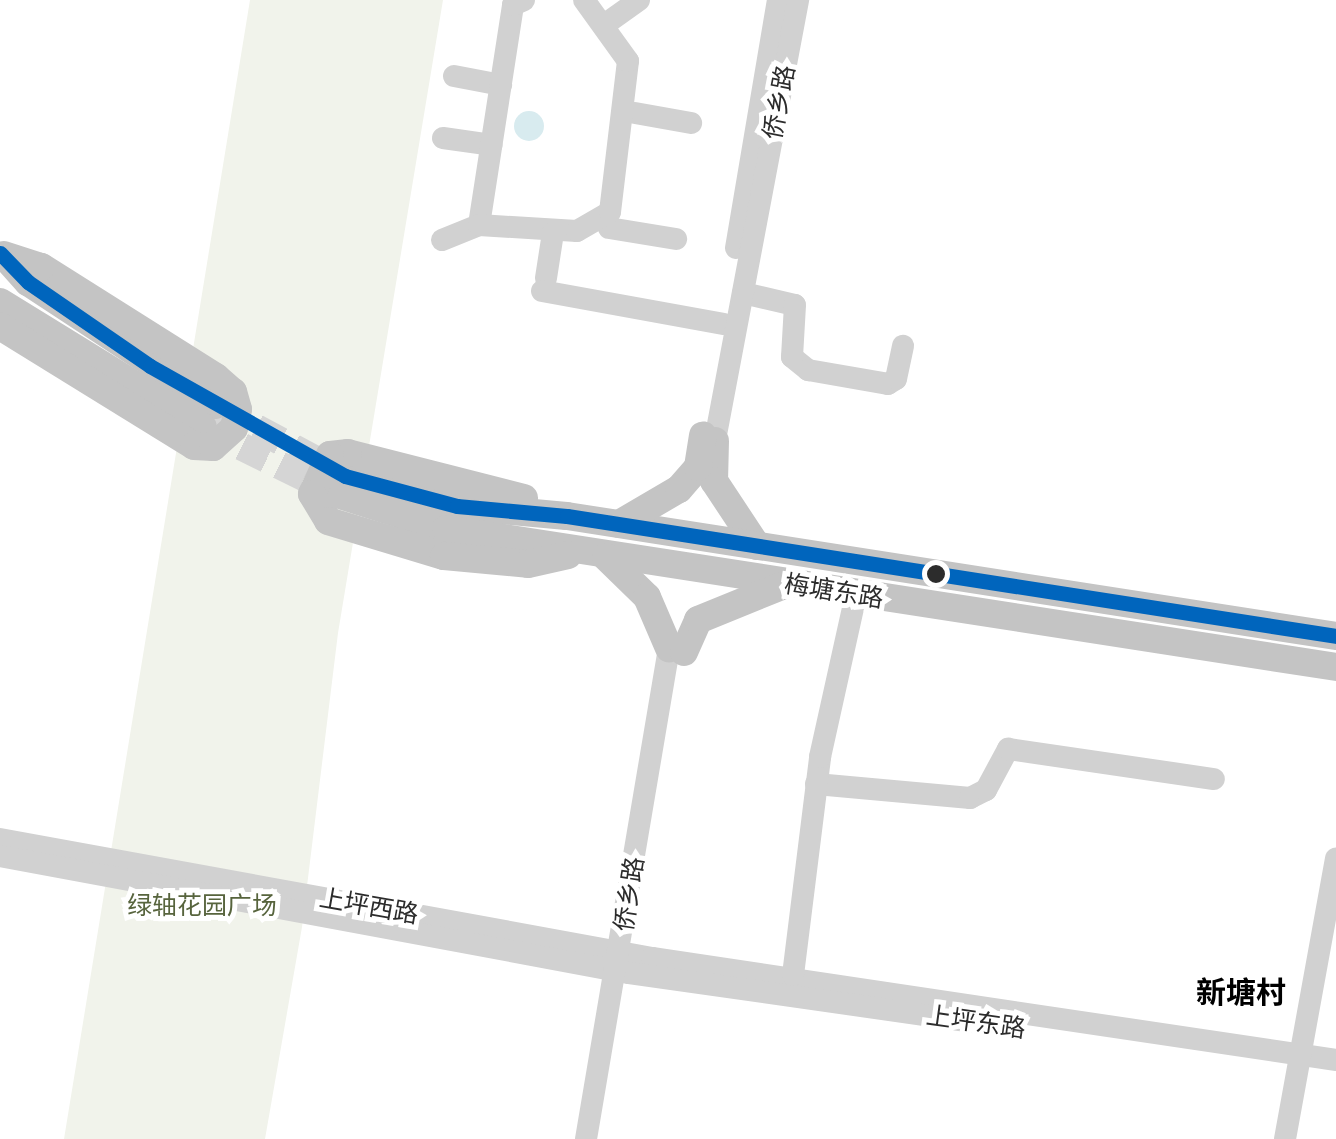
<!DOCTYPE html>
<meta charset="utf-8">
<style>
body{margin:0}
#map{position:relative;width:1336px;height:1139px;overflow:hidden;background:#fff;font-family:Figtree,"Noto Sans SC",sans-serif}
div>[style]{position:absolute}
.green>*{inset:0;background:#f1f3eb}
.water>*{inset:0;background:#d8ebef}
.round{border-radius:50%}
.major-tunnel>*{height:28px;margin-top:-14px;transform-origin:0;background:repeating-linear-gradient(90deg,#d5d5d5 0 28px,transparent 0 42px)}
.minor>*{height:22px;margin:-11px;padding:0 11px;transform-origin:11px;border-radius:11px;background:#d1d1d1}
.major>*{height:28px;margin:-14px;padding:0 14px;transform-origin:14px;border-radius:14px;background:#c4c4c4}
.bus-1>*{height:15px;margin:-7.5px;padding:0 7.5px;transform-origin:7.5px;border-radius:7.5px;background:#0065bd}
.dots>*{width:28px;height:28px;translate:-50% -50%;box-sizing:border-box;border:5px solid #fff;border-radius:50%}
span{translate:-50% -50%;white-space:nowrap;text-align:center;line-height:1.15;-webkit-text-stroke:10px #fff;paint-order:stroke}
.street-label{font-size:25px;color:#2c2c2c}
.park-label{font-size:25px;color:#57643d}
.quarter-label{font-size:30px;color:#000;font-weight:700}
</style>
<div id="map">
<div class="green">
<i style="clip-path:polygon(250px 0,443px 0,338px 633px,302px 927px,265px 1139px,64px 1139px)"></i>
</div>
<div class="water">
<i class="round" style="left:514px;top:111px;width:30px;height:30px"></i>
</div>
<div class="major-tunnel">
<i style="left:219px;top:408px;width:142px;rotate:28.2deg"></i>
<i style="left:204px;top:428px;width:147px;rotate:26.2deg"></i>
</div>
<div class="minor">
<i style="left:604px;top:25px;width:43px;rotate:-35.5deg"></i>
<i style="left:454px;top:76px;width:48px;rotate:10.8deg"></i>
<i style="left:635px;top:113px;width:57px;rotate:10.1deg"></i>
<i style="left:443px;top:138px;width:49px;rotate:8.1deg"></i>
<i style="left:479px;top:225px;width:223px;rotate:-81.2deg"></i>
<i style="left:513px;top:5px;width:12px;rotate:-24deg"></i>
<i style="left:609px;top:228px;width:68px;rotate:9.3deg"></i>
<i style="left:442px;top:240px;width:40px;rotate:-22deg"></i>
<i style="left:479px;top:225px;width:98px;rotate:3.5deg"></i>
<i style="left:577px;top:231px;width:38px;rotate:-30deg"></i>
<i style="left:610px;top:212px;width:152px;rotate:-83.2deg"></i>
<i style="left:628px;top:61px;width:75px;rotate:-125.8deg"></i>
<i style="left:736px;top:248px;width:252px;rotate:-80.4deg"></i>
<i style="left:546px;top:278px;width:46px;rotate:-81.2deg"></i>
<i style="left:542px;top:291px;width:184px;rotate:10.3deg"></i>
<i style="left:743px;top:293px;width:53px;rotate:13deg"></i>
<i style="left:795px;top:305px;width:52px;rotate:93.3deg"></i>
<i style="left:792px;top:357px;width:21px;rotate:39deg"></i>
<i style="left:808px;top:370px;width:81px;rotate:9.9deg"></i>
<i style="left:888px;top:384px;width:9px;rotate:-32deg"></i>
<i style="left:896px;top:379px;width:34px;rotate:-78deg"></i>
<i style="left:715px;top:440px;width:448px;rotate:-79.3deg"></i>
<i style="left:816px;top:784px;width:155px;rotate:5.2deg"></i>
<i style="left:970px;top:798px;width:18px;rotate:-27deg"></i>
<i style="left:986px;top:790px;width:47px;rotate:-61.8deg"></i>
<i style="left:1008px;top:749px;width:208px;rotate:8.3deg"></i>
<i style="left:0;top:839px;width:663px;rotate:10.34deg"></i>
<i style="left:652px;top:958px;width:692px;rotate:8.48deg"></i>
<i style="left:0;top:856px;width:640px;rotate:10.54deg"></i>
<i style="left:629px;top:973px;width:371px;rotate:8.1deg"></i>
<i style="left:793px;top:975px;width:220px;rotate:-82.9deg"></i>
<i style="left:820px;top:757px;width:167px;rotate:-77.5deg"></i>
<i style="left:586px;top:1139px;width:498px;rotate:-80.4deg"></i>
<i style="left:1285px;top:1139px;width:285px;rotate:-79.7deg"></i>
</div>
<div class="major">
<i style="left:8px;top:260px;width:30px;rotate:48deg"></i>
<i style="left:28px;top:282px;width:224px;rotate:33.3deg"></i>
<i style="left:0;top:302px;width:238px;rotate:31.6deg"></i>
<i style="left:0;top:326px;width:228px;rotate:31.7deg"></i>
<i style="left:194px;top:446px;width:19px;rotate:3deg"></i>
<i style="left:213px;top:447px;width:28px;rotate:-42deg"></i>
<i style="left:234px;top:428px;width:19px;rotate:-78deg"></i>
<i style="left:238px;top:409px;width:18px;rotate:-106deg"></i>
<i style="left:233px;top:392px;width:23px;rotate:-139deg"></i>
<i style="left:216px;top:377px;width:207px;rotate:-147.8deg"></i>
<i style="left:41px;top:267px;width:39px;rotate:-162deg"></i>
<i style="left:715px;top:441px;width:40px;rotate:91.4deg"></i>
<i style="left:714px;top:481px;width:78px;rotate:56.5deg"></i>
<i style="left:345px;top:476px;width:116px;rotate:15deg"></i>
<i style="left:457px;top:506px;width:110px;rotate:5.2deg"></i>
<i style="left:567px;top:516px;width:778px;rotate:8.87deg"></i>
<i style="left:337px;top:494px;width:114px;rotate:17.8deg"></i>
<i style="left:446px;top:529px;width:901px;rotate:8.81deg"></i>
<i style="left:524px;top:498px;width:182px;rotate:-165.7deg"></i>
<i style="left:348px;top:453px;width:18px;rotate:174deg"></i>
<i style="left:330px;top:455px;width:43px;rotate:114.8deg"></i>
<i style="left:312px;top:494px;width:31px;rotate:59deg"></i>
<i style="left:328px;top:521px;width:121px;rotate:16.8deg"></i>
<i style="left:444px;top:556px;width:84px;rotate:5.4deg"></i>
<i style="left:528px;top:564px;width:41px;rotate:-12.7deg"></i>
<i style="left:619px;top:524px;width:69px;rotate:-30.3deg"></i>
<i style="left:679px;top:489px;width:29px;rotate:-49deg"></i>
<i style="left:698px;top:467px;width:32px;rotate:-81deg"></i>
<i style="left:606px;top:557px;width:57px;rotate:44.3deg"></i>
<i style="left:647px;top:597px;width:56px;rotate:66.7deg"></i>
<i style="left:684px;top:652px;width:35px;rotate:-66deg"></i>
<i style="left:698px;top:620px;width:93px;rotate:-22.1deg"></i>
</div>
<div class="bus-1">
<i style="left:0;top:253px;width:40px;rotate:46deg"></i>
<i style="left:28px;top:282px;width:148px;rotate:34.5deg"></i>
<i style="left:150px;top:366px;width:224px;rotate:29.4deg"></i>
<i style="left:345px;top:476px;width:116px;rotate:15deg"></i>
<i style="left:457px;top:506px;width:110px;rotate:5.2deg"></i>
<i style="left:567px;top:516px;width:778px;rotate:8.87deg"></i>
</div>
<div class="dots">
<i style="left:936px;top:574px;background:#2c2c2c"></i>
</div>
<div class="street-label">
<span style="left:779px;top:102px;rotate:-79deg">侨乡路</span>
<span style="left:834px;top:591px;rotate:9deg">梅塘东路</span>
<span style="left:629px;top:894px;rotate:-81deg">侨乡路</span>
<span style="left:369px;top:906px;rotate:10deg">上坪西路</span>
<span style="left:976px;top:1022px;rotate:8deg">上坪东路</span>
</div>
<div class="park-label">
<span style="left:202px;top:905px">绿轴花园广场</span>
</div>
<div class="quarter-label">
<span style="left:1241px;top:993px">新塘村</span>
</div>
</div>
